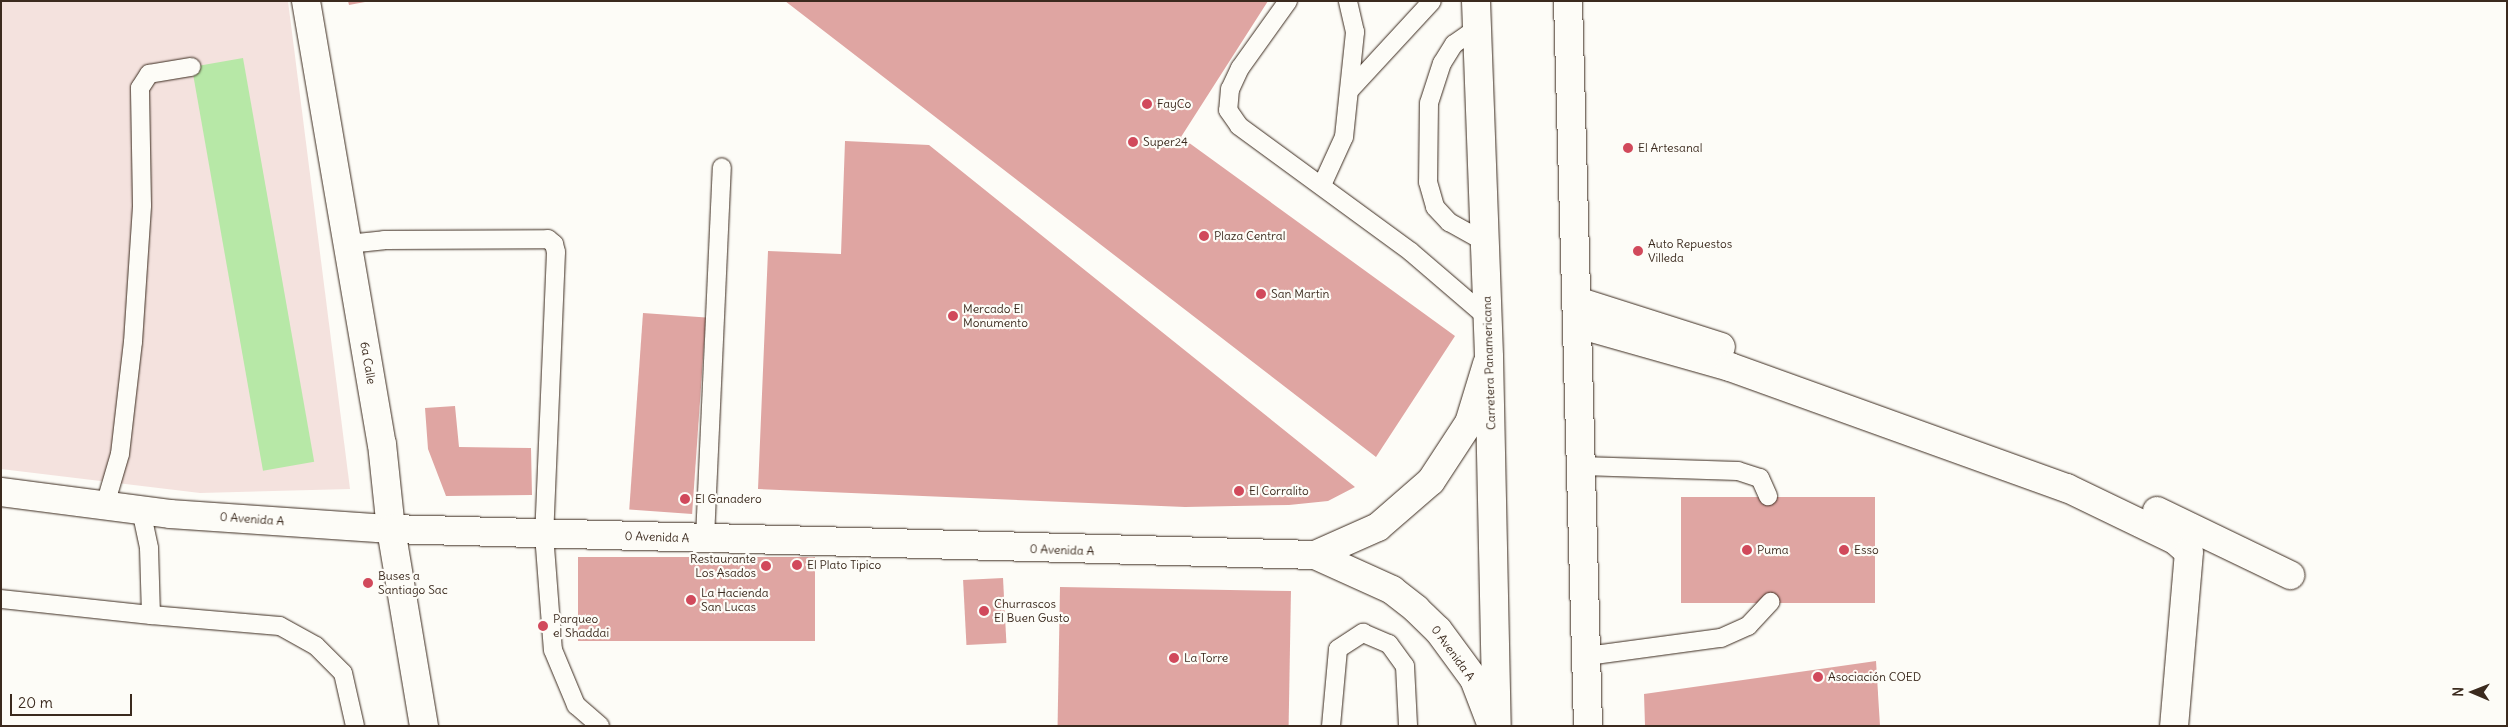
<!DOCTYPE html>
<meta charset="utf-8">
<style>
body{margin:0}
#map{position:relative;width:2508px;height:727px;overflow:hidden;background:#fdfcf7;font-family:Delius,sans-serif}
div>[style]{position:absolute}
.built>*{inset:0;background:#f4e2de}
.green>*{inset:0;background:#b7e8a7;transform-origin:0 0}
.building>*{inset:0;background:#dfa5a2;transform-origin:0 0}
.roads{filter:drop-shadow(0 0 1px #3b2a1e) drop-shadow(0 0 1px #3b2a1e)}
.lane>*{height:18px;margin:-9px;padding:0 9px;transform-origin:9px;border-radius:9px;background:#fdfcf7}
.street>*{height:28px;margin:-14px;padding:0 14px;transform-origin:14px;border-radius:14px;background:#fdfcf7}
.secondary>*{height:28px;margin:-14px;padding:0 14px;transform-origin:14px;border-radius:14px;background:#fdfcf7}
.highway>*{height:28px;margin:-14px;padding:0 14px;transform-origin:14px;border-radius:14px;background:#fdfcf7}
.dots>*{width:14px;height:14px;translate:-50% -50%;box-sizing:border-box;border:2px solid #fdfcf7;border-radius:50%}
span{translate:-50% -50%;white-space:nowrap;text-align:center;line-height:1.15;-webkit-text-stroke:4.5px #fdfcf7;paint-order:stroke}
.poi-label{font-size:12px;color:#3b2a1e}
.left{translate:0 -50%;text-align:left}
.right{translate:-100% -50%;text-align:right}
.street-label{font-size:12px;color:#3b2a1e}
.frame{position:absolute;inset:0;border:2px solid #3b2a1e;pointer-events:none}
.north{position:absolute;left:2448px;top:667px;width:50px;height:50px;-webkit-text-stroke:4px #fdfcf7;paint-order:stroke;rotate:271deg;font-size:14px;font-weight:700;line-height:20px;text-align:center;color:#3b2a1e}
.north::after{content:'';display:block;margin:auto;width:18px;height:22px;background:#3b2a1e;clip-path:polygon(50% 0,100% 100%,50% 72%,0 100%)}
.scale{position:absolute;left:10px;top:694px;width:122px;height:22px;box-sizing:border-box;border:2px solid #3b2a1e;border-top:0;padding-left:6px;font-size:15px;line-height:18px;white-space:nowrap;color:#3b2a1e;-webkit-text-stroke:4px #fdfcf7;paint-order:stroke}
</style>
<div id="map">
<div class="built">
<i style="clip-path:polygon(1px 1px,288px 1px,350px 489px,200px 493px,1px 469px)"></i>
</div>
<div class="green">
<i style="left:243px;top:58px;width:410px;height:52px;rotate:80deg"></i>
</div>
<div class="building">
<i style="clip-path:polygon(348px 1px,365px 1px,365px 2px,349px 5px)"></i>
<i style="clip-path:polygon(785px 1px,1268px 1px,1181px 137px,1455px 336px,1376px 457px)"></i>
<i style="clip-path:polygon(845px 141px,929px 145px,1355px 487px,1328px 501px,1289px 505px,1185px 507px,758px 489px,768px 251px,841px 254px)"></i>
<i style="left:643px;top:313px;width:63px;height:197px;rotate:4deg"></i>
<i style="clip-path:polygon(455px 406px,459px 447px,531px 448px,532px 495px,446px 496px,428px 449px,425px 408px)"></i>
<i style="left:1681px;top:497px;width:194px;height:106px"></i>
<i style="left:578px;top:557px;width:237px;height:84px"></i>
<i style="left:1003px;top:578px;width:65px;height:40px;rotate:87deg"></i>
<i style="left:1060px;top:587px;width:231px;height:139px;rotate:1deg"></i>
<i style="clip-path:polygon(1876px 661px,1880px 726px,1645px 726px,1644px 694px)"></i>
</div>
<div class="roads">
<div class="lane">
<i style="left:1288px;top:1px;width:82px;rotate:125.6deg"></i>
<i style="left:1240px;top:68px;width:23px;rotate:115deg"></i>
<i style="left:1230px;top:89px;width:21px;rotate:95deg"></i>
<i style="left:1228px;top:110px;width:19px;rotate:55deg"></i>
<i style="left:1239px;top:126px;width:213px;rotate:36.2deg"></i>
<i style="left:1411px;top:252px;width:101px;rotate:40.6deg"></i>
<i style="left:1477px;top:28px;width:28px;rotate:145deg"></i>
<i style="left:1454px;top:44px;width:22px;rotate:122deg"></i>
<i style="left:1442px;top:63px;width:42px;rotate:108deg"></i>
<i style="left:1429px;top:103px;width:79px;rotate:90.7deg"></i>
<i style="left:1428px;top:182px;width:26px;rotate:74deg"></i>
<i style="left:1435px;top:207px;width:21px;rotate:47deg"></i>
<i style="left:1449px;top:222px;width:41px;rotate:29.1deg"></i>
<i style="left:1349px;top:91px;width:122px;rotate:-47.3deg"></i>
<i style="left:1322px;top:185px;width:53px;rotate:-65.4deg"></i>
<i style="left:1344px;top:137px;width:106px;rotate:-84deg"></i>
<i style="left:1355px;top:32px;width:32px;rotate:-103deg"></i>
<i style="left:348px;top:244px;width:36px;rotate:-6deg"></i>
<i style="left:384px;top:240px;width:164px;rotate:-0.3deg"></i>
<i style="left:548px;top:239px;width:8px;rotate:40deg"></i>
<i style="left:554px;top:244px;width:8px;rotate:76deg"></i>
<i style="left:556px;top:252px;width:282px;rotate:92.4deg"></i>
<i style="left:544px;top:534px;width:116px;rotate:85.6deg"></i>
<i style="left:553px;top:650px;width:60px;rotate:67.3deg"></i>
<i style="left:576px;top:705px;width:32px;rotate:41deg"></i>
<i style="left:1582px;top:466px;width:156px;rotate:1.8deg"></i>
<i style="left:1738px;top:471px;width:23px;rotate:18deg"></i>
<i style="left:1760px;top:478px;width:20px;rotate:66deg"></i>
<i style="left:105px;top:505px;width:53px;rotate:-73.6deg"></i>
<i style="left:120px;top:454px;width:113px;rotate:-83.4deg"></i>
<i style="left:133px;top:342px;width:137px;rotate:-86.2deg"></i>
<i style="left:142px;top:205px;width:117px;rotate:-91deg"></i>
<i style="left:140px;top:88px;width:17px;rotate:-57deg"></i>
<i style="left:149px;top:74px;width:43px;rotate:-9.5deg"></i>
<i style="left:141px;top:510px;width:39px;rotate:78deg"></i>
<i style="left:149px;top:548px;width:67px;rotate:88.3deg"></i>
<i style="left:151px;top:615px;width:129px;rotate:4.9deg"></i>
<i style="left:280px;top:626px;width:41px;rotate:29.1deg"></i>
<i style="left:316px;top:646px;width:38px;rotate:45deg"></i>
<i style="left:343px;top:673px;width:54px;rotate:77.2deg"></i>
<i style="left:705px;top:538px;width:371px;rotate:-87.4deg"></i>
<i style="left:1px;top:599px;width:151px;rotate:6.1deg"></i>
<i style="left:1587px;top:656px;width:135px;rotate:-7.7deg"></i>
<i style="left:1721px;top:638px;width:30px;rotate:-24deg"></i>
<i style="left:1748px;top:626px;width:33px;rotate:-47deg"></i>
<i style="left:1331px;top:726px;width:77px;rotate:-84.8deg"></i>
<i style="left:1338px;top:649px;width:30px;rotate:-33deg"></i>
<i style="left:1363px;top:633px;width:28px;rotate:23deg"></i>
<i style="left:1389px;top:644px;width:27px;rotate:54deg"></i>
<i style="left:1405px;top:666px;width:60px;rotate:87.1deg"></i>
</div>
<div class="street">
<i style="left:1577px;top:301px;width:151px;rotate:17.7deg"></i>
<i style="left:1578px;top:324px;width:158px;rotate:15.8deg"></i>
<i style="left:1730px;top:367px;width:358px;rotate:19.8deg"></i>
<i style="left:2067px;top:488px;width:120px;rotate:25.7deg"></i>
<i style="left:2175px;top:540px;width:18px;rotate:41deg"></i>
<i style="left:2189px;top:552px;width:175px;rotate:94.9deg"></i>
<i style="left:2157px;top:511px;width:148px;rotate:25.7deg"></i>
</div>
<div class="secondary">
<i style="left:306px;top:1px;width:449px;rotate:80.3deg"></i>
<i style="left:382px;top:444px;width:85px;rotate:84deg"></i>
<i style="left:391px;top:529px;width:200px;rotate:80.5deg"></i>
<i style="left:1px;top:492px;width:170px;rotate:7.4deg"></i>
<i style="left:170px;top:514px;width:222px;rotate:3.9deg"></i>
<i style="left:391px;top:529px;width:924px;rotate:1.61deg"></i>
<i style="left:1315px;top:555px;width:85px;rotate:24.4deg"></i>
<i style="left:1392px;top:590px;width:31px;rotate:38deg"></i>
<i style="left:1416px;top:609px;width:30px;rotate:44deg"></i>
<i style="left:1438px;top:630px;width:61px;rotate:53.7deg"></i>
<i style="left:1474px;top:679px;width:50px;rotate:69deg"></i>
<i style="left:1315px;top:555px;width:69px;rotate:-24deg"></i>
<i style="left:1378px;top:527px;width:70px;rotate:-41deg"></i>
<i style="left:1431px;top:481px;width:69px;rotate:-56.8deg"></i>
<i style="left:1469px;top:423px;width:62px;rotate:-73deg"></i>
</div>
<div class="highway">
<i style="left:1476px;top:1px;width:356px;rotate:87.9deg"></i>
<i style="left:1489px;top:357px;width:369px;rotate:88.8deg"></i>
<i style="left:1568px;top:1px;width:725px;rotate:88.42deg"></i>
</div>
</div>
<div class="dots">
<i style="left:1147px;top:104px;background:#d1495b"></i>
<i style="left:1133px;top:142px;background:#d1495b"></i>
<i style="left:1628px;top:148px;background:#d1495b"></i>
<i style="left:1204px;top:236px;background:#d1495b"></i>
<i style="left:1638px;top:251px;background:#d1495b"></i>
<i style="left:1261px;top:294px;background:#d1495b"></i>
<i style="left:953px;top:316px;background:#d1495b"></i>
<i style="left:1239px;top:491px;background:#d1495b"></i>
<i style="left:685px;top:499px;background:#d1495b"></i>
<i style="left:1747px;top:550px;background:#d1495b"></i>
<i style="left:1844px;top:550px;background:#d1495b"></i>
<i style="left:797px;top:565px;background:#d1495b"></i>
<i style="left:766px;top:566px;background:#d1495b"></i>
<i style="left:368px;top:583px;background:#d1495b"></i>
<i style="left:691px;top:600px;background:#d1495b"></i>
<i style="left:984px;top:611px;background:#d1495b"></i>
<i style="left:543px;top:626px;background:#d1495b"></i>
<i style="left:1174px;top:658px;background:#d1495b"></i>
<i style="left:1818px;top:677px;background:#d1495b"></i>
</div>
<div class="poi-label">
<span class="left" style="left:1157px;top:104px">FayCo</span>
<span class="left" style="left:1143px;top:142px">Super24</span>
<span class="left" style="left:1638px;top:148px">El Artesanal</span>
<span class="left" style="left:1214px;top:236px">Plaza Central</span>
<span class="left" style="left:1648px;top:251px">Auto Repuestos<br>Villeda</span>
<span class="left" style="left:1271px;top:294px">San Martin</span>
<span class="left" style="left:963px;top:316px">Mercado El<br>Monumento</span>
<span class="left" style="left:1249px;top:491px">El Corralito</span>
<span class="left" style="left:695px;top:499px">El Ganadero</span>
<span class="left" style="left:1757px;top:550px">Puma</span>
<span class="left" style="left:1854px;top:550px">Esso</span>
<span class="right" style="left:756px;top:566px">Restaurante<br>Los Asados</span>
<span class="left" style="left:807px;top:565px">El Plato Tipico</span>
<span class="left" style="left:378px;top:583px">Buses a<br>Santiago Sac</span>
<span class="left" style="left:701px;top:600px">La Hacienda<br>San Lucas</span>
<span class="left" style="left:994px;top:611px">Churrascos<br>El Buen Gusto</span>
<span class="left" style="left:553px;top:626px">Parqueo<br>el Shaddai</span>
<span class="left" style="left:1184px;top:658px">La Torre</span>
<span class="left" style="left:1828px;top:677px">Asociación COED</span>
</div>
<div class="street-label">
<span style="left:368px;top:363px;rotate:80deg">6a Calle</span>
<span style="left:1489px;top:363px;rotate:-92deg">Carretera Panamericana</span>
<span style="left:252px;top:519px;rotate:4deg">0 Avenida A</span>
<span style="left:657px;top:537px;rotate:2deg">0 Avenida A</span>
<span style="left:1062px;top:550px;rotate:2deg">0 Avenida A</span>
<span style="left:1453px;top:653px;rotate:54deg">0 Avenida A</span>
</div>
<div class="frame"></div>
<div class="north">N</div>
<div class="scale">20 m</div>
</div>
